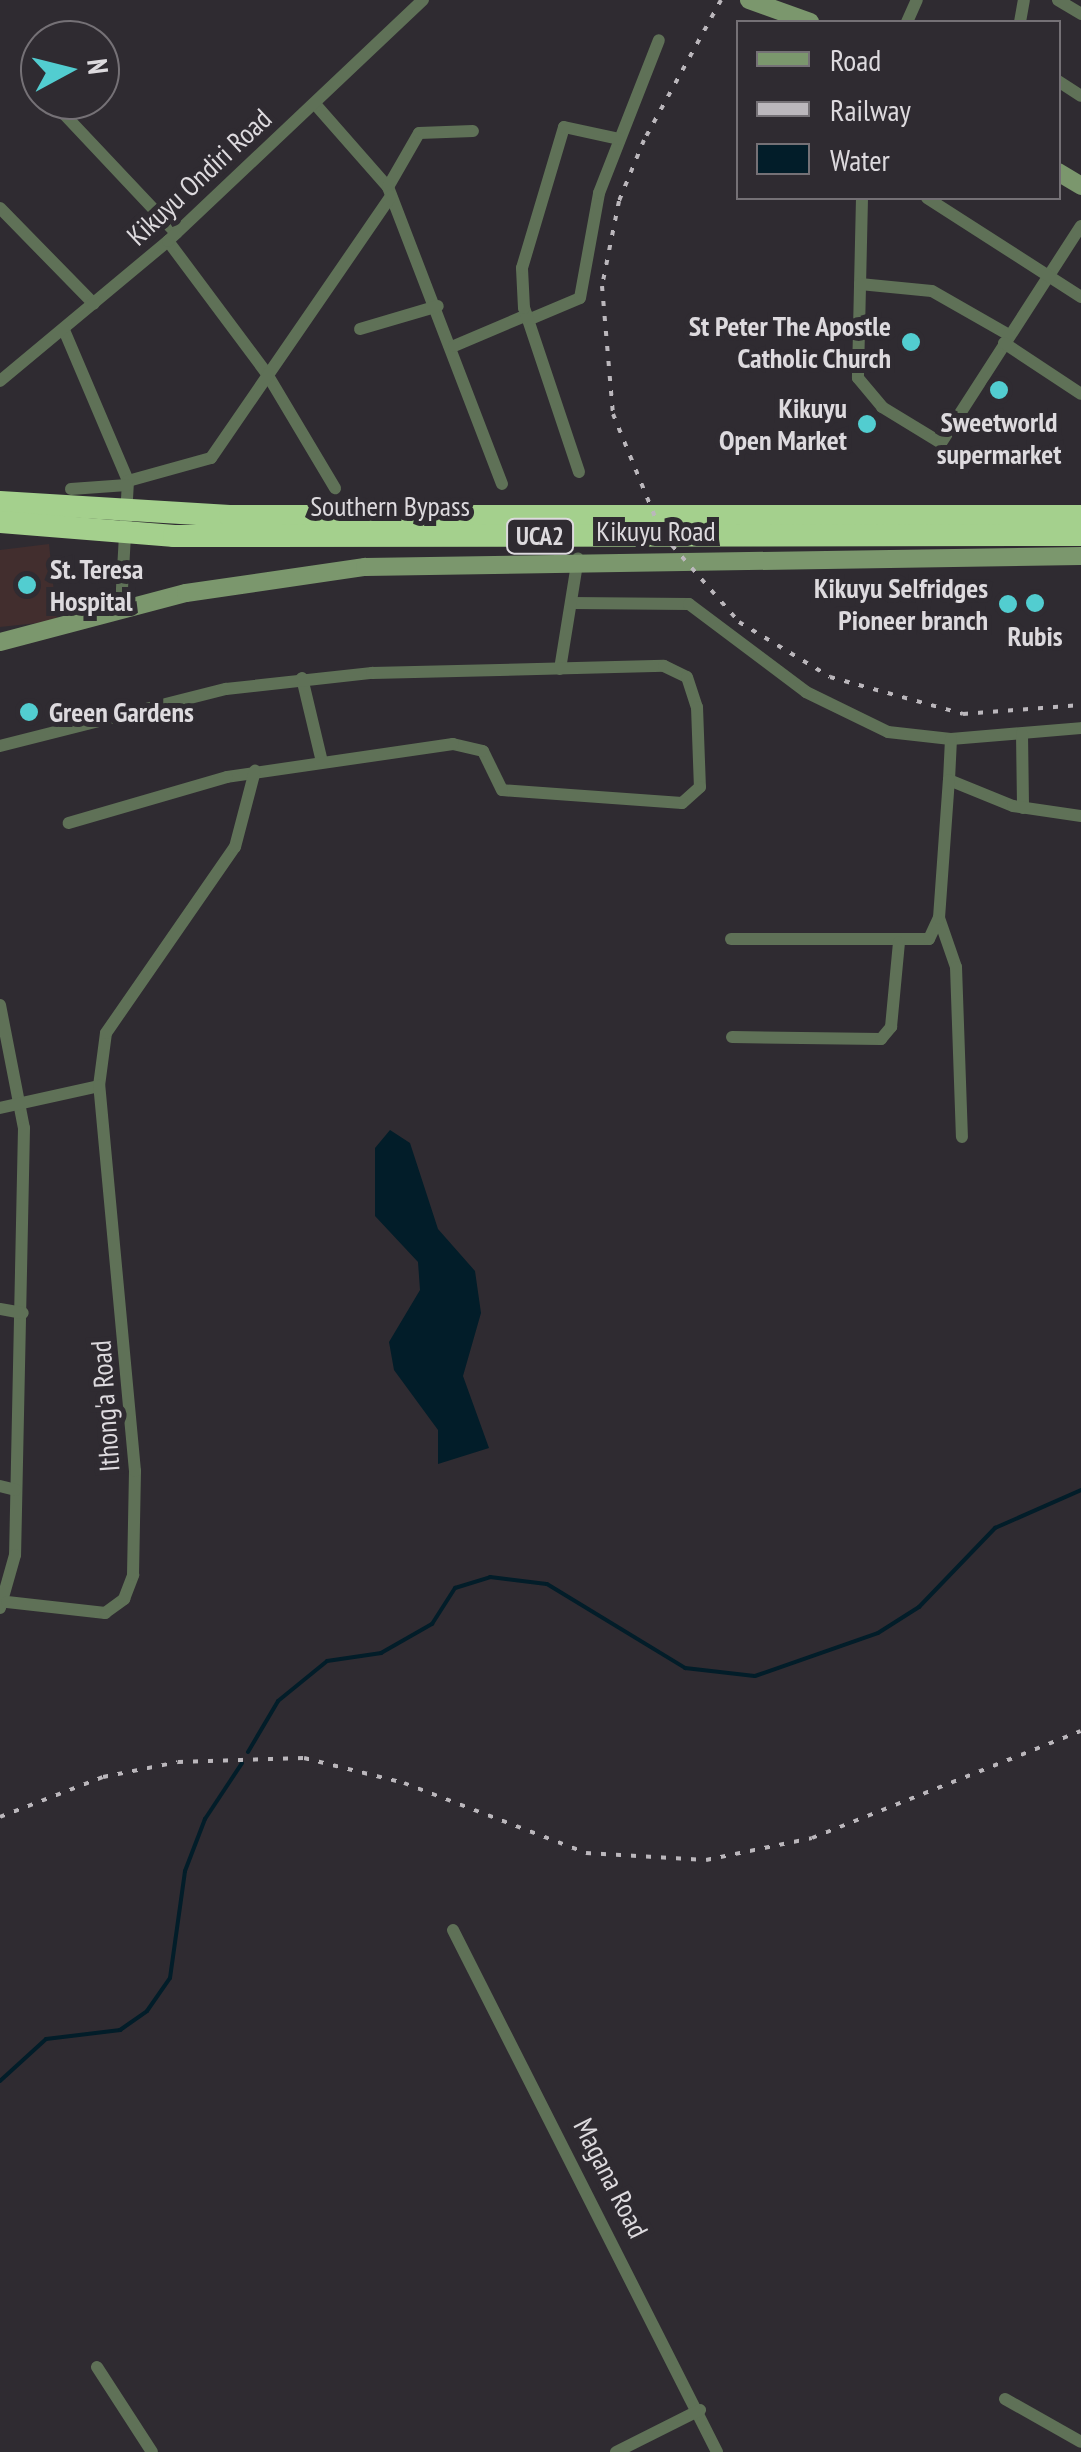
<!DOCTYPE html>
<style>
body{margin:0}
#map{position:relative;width:1081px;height:2452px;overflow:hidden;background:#2f2b31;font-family:"PT Sans Narrow",sans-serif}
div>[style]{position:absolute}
.medical>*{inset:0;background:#422e2e}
.water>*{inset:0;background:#021d29}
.stream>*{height:4px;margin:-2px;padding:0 2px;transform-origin:2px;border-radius:2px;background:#021d29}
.street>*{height:12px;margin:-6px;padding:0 6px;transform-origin:6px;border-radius:6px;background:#5f7157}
.secondary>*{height:18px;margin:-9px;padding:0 9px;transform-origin:9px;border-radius:9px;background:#7b976d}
.highway>*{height:22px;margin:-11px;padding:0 11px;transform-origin:11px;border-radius:11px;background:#a4d08d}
.rail>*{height:4px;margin-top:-2px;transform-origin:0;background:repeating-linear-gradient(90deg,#bbb7bc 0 5px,transparent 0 15px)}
.dots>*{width:28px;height:28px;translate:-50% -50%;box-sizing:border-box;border:5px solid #2f2b31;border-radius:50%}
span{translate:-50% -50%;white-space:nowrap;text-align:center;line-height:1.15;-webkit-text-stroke:10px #2f2b31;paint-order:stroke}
.shield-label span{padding:2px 8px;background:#2f2b31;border:2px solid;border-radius:8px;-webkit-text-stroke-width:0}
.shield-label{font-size:25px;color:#dddade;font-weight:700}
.street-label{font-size:28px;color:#dddade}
.poi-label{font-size:28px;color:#dddade;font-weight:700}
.right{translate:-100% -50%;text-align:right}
.left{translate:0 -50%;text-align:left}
.legend{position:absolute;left:736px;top:20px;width:325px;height:180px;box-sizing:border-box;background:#2f2b31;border:2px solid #757176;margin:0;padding:12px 18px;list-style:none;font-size:30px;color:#dddade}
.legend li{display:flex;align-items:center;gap:20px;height:50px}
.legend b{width:50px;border:2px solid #757176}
.north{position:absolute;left:20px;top:20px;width:100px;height:100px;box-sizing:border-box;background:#2f2b31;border:2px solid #757176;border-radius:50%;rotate:83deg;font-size:28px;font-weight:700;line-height:40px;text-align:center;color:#dddade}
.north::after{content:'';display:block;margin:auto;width:35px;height:45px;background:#52cdd0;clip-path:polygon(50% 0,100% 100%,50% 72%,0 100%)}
</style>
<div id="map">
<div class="medical">
<i style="clip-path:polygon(49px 544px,57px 621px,0 627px,0 550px)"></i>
</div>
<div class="water">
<i style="clip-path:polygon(390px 1130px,410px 1143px,438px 1229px,475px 1271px,481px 1313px,463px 1376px,489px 1448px,438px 1464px,438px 1430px,394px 1370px,389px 1342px,420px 1290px,418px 1262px,375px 1216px,375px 1148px)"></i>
</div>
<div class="stream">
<i style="left:248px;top:1752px;width:59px;rotate:-59.5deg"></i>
<i style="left:278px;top:1701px;width:63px;rotate:-39.2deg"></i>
<i style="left:327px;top:1661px;width:55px;rotate:-8.4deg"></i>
<i style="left:381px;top:1653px;width:59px;rotate:-29.6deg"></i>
<i style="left:432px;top:1624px;width:43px;rotate:-57.4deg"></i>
<i style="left:455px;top:1588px;width:37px;rotate:-17deg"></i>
<i style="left:490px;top:1577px;width:57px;rotate:7deg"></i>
<i style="left:547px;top:1584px;width:162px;rotate:31.3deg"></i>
<i style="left:685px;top:1668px;width:70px;rotate:6.5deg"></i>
<i style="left:755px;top:1676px;width:130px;rotate:-19.3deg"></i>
<i style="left:878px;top:1633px;width:49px;rotate:-32.4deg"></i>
<i style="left:919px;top:1607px;width:110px;rotate:-46.1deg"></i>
<i style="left:995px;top:1528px;width:94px;rotate:-23.8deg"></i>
<i style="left:0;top:2081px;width:62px;rotate:-42.4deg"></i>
<i style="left:46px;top:2039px;width:75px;rotate:-6.9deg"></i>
<i style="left:120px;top:2030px;width:33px;rotate:-35deg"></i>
<i style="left:147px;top:2011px;width:40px;rotate:-55.1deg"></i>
<i style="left:170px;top:1978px;width:108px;rotate:-82deg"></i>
<i style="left:185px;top:1871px;width:56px;rotate:-69deg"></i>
<i style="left:205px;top:1819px;width:67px;rotate:-56.5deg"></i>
</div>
<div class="street">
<i style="left:1058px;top:0;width:27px;rotate:31deg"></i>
<i style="left:907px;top:22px;width:24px;rotate:-66deg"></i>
<i style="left:1020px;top:22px;width:22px;rotate:-80deg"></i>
<i style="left:1058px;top:81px;width:27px;rotate:33deg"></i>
<i style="left:315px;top:104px;width:111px;rotate:48.7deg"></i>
<i style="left:388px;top:187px;width:318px;rotate:69deg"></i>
<i style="left:63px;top:113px;width:165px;rotate:46.7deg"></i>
<i style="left:388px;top:187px;width:62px;rotate:-60.1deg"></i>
<i style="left:419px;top:133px;width:54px;rotate:-2.1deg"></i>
<i style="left:862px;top:198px;width:180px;rotate:91.3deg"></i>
<i style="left:858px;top:378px;width:38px;rotate:50deg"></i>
<i style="left:882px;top:407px;width:69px;rotate:31.4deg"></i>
<i style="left:941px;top:443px;width:258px;rotate:-57.2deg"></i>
<i style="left:927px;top:198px;width:183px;rotate:32.7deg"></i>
<i style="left:0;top:208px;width:134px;rotate:45.6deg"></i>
<i style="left:168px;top:241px;width:166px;rotate:53.3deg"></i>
<i style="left:267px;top:374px;width:133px;rotate:59.2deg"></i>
<i style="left:860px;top:284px;width:72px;rotate:5.6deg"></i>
<i style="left:932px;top:291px;width:89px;rotate:29.7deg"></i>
<i style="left:528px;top:320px;width:56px;rotate:-22.9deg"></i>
<i style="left:580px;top:298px;width:107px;rotate:-79.7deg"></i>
<i style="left:599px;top:193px;width:164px;rotate:-68.6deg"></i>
<i style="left:360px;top:329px;width:81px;rotate:-16.4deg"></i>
<i style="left:64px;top:330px;width:164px;rotate:67deg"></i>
<i style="left:128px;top:481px;width:126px;rotate:93.2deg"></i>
<i style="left:1004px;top:343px;width:92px;rotate:33.5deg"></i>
<i style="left:454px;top:346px;width:79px;rotate:-23deg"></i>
<i style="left:0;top:381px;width:219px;rotate:-39.8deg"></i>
<i style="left:168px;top:241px;width:351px;rotate:-43.4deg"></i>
<i style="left:579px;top:472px;width:173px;rotate:-108.5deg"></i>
<i style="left:524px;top:308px;width:40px;rotate:-92.9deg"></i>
<i style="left:522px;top:268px;width:147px;rotate:-73.4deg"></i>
<i style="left:564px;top:127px;width:56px;rotate:12.3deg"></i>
<i style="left:128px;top:481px;width:86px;rotate:-15.5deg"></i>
<i style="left:211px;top:458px;width:318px;rotate:-55.5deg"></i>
<i style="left:71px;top:489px;width:56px;rotate:-4.1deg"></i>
<i style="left:571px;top:603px;width:118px;rotate:0.5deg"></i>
<i style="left:689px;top:604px;width:146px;rotate:36.9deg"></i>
<i style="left:806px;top:692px;width:91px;rotate:26deg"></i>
<i style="left:888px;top:732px;width:63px;rotate:6.3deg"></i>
<i style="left:951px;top:739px;width:130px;rotate:-4.8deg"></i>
<i style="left:560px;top:669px;width:112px;rotate:-80.8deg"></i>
<i style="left:302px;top:678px;width:86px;rotate:76.6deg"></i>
<i style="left:1022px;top:734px;width:74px;rotate:89.2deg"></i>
<i style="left:951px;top:739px;width:41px;rotate:92.8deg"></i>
<i style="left:949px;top:780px;width:69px;rotate:22.1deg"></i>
<i style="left:1013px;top:806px;width:69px;rotate:8.4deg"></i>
<i style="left:0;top:746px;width:233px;rotate:-14.2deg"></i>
<i style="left:226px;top:689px;width:147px;rotate:-6.3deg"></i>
<i style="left:372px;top:673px;width:292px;rotate:-1.4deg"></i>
<i style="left:664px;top:666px;width:25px;rotate:26deg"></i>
<i style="left:687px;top:677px;width:32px;rotate:72deg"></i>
<i style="left:697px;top:707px;width:80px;rotate:87.9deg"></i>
<i style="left:700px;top:787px;width:24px;rotate:138deg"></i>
<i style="left:682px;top:803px;width:180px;rotate:-175.9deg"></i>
<i style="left:502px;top:790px;width:43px;rotate:-116deg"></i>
<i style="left:483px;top:751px;width:31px;rotate:-167deg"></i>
<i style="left:453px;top:744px;width:228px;rotate:171.7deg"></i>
<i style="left:227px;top:777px;width:165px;rotate:163.8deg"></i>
<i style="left:939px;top:918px;width:52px;rotate:70.9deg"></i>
<i style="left:956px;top:967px;width:170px;rotate:88deg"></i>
<i style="left:731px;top:939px;width:198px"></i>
<i style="left:929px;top:939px;width:23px;rotate:-65deg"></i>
<i style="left:939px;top:918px;width:138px;rotate:-85.9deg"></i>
<i style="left:0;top:1005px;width:125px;rotate:79deg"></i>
<i style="left:24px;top:1128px;width:427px;rotate:91.2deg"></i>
<i style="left:15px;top:1555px;width:55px;rotate:105.8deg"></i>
<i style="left:732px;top:1037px;width:149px;rotate:0.8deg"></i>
<i style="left:881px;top:1039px;width:16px;rotate:-50deg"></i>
<i style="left:891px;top:1027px;width:85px;rotate:-84.6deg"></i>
<i style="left:0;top:1108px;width:101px;rotate:-12.5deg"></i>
<i style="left:99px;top:1086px;width:53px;rotate:-82.5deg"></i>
<i style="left:106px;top:1033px;width:226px;rotate:-55.3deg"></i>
<i style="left:235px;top:847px;width:79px;rotate:-75.3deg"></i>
<i style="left:0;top:1309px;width:23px;rotate:10deg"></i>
<i style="left:0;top:1486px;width:16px;rotate:14deg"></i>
<i style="left:7px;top:1602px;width:99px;rotate:6.4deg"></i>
<i style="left:105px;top:1613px;width:24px;rotate:-36deg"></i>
<i style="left:124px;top:1599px;width:26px;rotate:-69deg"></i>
<i style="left:133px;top:1575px;width:104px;rotate:-88.9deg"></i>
<i style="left:135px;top:1471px;width:387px;rotate:-95.3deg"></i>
<i style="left:453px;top:1930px;width:585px;rotate:63.17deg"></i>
<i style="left:97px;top:2367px;width:101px;rotate:57.1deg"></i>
<i style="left:1005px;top:2399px;width:87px;rotate:29.5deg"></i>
<i style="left:616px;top:2452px;width:94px;rotate:-26.6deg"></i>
</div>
<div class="secondary">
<i style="left:749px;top:0;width:65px;rotate:19.8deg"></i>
<i style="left:1058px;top:172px;width:27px;rotate:31deg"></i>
<i style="left:0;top:642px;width:192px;rotate:-14.8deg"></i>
<i style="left:186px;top:593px;width:181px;rotate:-8.3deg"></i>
<i style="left:365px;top:567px;width:716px;rotate:-0.88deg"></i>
</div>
<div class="highway">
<i style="left:0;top:502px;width:230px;rotate:3.5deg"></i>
<i style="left:230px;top:516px;width:851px"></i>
<i style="left:0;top:522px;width:175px;rotate:4.6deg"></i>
<i style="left:174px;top:536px;width:907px;rotate:-0.06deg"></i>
</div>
<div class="rail">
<i style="left:721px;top:0;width:160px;rotate:118.8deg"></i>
<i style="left:644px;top:140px;width:66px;rotate:112.3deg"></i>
<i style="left:619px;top:201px;width:87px;rotate:101.3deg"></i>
<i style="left:602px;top:286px;width:128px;rotate:85.1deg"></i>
<i style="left:613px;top:414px;width:130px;rotate:67.8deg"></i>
<i style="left:662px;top:534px;width:117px;rotate:48.8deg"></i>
<i style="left:739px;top:622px;width:106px;rotate:31.1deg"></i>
<i style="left:830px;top:677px;width:138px;rotate:15.5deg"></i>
<i style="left:963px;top:714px;width:118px;rotate:-4.4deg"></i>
<i style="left:0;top:1817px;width:110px;rotate:-21.2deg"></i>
<i style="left:103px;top:1777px;width:76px;rotate:-11.3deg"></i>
<i style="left:178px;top:1762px;width:126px;rotate:-1.8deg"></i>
<i style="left:304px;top:1758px;width:103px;rotate:14deg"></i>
<i style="left:404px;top:1783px;width:195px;rotate:21deg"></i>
<i style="left:586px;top:1853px;width:120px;rotate:3.3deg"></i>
<i style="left:706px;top:1860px;width:108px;rotate:-11.7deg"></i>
<i style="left:812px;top:1838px;width:289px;rotate:-21.7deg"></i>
</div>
<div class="dots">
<i style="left:911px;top:342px;background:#52cdd0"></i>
<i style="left:999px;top:390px;background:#52cdd0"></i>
<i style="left:867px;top:424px;background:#52cdd0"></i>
<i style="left:27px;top:585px;background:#52cdd0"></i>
<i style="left:1035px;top:603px;background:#52cdd0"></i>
<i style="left:1008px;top:604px;background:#52cdd0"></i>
<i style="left:29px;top:712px;background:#52cdd0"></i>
</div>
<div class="shield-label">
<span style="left:540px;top:536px">UCA2</span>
</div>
<div class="street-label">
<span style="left:199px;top:177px;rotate:-43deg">Kikuyu Ondiri Road</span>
<span style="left:390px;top:506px">Southern Bypass</span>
<span style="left:656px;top:531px">Kikuyu Road</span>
<span style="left:105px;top:1406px;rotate:-94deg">Ithong'a Road</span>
<span style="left:611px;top:2178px;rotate:63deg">Magana Road</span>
</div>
<div class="poi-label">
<span class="right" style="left:891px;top:342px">St Peter The Apostle<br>Catholic Church</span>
<span class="right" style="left:847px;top:424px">Kikuyu<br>Open Market</span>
<span style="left:999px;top:438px">Sweetworld<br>supermarket</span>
<span class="left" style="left:50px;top:585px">St. Teresa<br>Hospital</span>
<span class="right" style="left:988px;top:604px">Kikuyu Selfridges<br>Pioneer branch</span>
<span style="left:1035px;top:636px">Rubis</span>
<span class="left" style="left:49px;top:712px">Green Gardens</span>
</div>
<ul class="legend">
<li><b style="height:12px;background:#7b976d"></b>Road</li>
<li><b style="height:12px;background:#bbb7bc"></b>Railway</li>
<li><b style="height:28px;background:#021d29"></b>Water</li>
</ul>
<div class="north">N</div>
</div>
